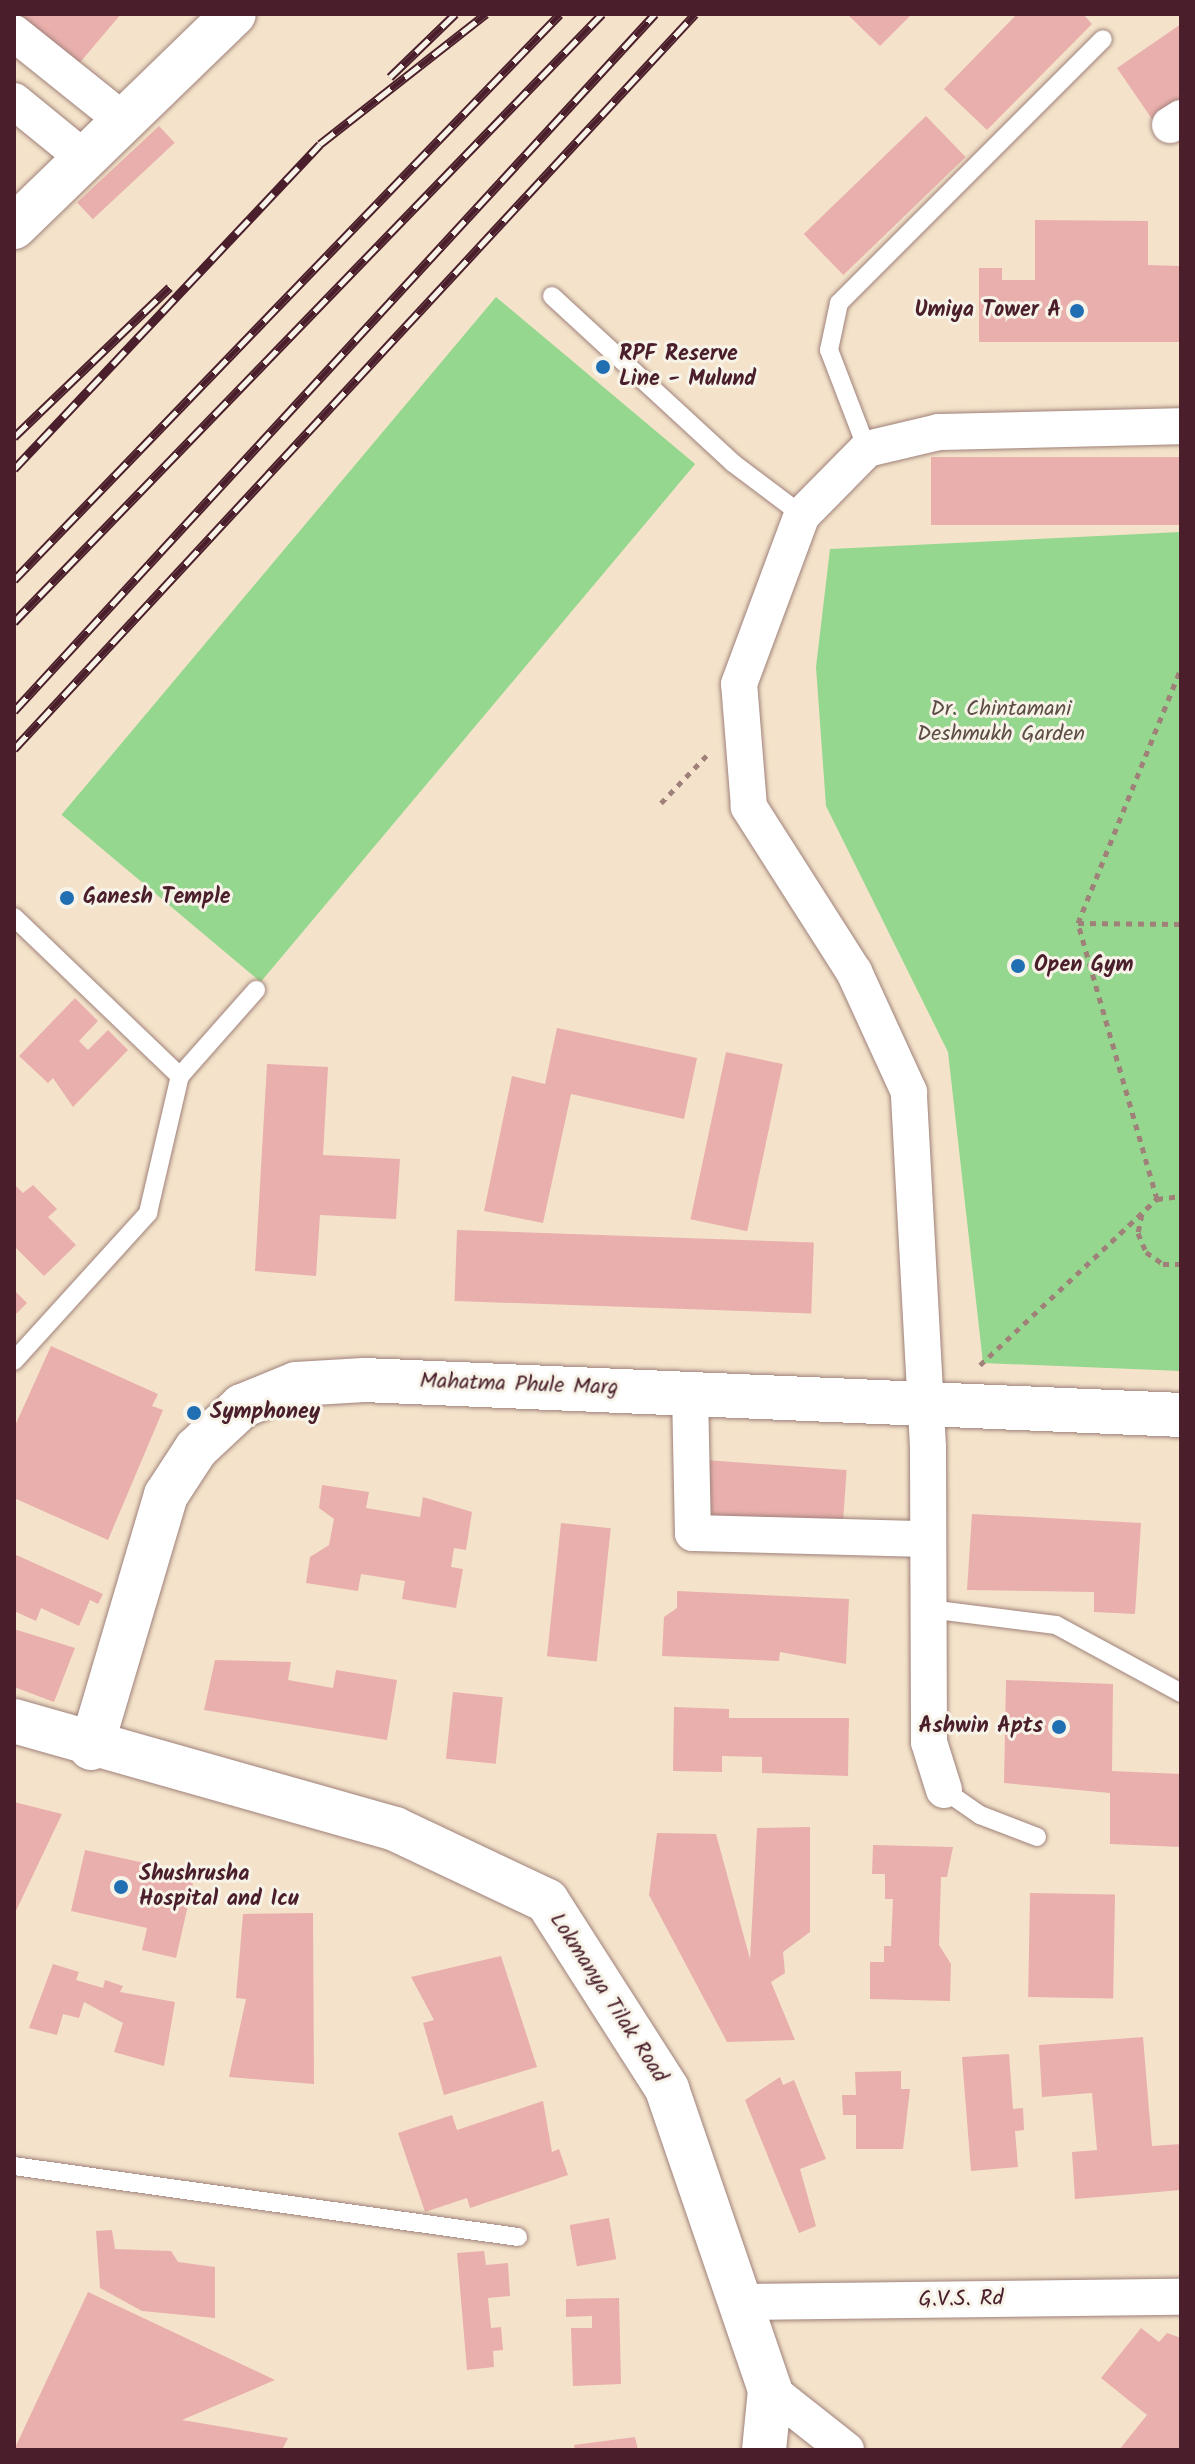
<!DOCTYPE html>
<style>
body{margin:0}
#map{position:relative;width:1195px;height:2464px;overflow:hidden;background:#f4e3ca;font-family:Kalam,sans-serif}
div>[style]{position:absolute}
.green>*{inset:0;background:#95d78e;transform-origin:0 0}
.building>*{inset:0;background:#e9afac;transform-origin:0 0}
.path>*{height:5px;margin-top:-2.5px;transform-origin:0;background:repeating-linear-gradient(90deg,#9f817a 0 6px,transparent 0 12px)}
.roads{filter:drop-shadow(0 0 2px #9f817a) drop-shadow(0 0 2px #9f817a)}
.lane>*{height:18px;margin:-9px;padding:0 9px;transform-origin:9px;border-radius:9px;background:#fff}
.street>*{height:36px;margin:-18px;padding:0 18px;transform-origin:18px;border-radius:18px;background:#fff}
.secondary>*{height:44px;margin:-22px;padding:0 22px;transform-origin:22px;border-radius:22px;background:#fff}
.rail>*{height:9px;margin-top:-4.5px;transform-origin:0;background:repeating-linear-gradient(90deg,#f7f3e8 0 18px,#4a1f2b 0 36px);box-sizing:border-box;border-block:2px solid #4a1f2b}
.dots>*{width:22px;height:22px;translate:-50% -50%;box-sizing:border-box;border:4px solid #f7f3e8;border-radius:50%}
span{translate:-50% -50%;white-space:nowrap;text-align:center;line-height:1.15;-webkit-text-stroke:6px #f7f3e8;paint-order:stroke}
.poi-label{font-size:22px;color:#4a1f2b;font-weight:700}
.right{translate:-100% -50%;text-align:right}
.left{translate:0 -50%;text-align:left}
.park-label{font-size:22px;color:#5d4d44}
.street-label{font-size:22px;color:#4a1f2b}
.frame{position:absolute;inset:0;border:16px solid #4a1f2b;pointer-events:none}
</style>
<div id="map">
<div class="green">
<i style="left:496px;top:297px;width:260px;height:676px;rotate:40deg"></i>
<i style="clip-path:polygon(1181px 532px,1181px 1371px,983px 1363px,948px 1052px,826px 806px,816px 667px,830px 549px)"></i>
</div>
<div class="building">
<i style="clip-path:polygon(15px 14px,121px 14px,77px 66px)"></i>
<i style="clip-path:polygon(847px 14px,912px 14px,880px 46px)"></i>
<i style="clip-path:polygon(1017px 14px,1083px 14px,1092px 24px,987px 130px,944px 89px)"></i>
<i style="clip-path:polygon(1181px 24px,1181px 104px,1154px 122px,1117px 68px)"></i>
<i style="left:926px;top:116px;width:57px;height:170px;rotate:46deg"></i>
<i style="left:159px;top:126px;width:23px;height:112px;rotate:47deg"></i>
<i style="clip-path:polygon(1035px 220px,1148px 221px,1148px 265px,1181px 266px,1181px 342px,979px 342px,979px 268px,1002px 268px,1002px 280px,1035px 280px)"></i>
<i style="left:1181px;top:457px;width:68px;height:250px;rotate:90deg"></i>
<i style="clip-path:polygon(75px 998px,98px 1021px,79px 1041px,88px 1050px,108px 1030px,128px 1050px,73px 1107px,53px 1078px,48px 1083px,19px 1056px)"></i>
<i style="clip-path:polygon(557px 1028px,697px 1058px,684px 1119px,571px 1094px,543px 1223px,484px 1211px,512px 1076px,545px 1084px)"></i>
<i style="left:726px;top:1052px;width:58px;height:171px;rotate:12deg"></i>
<i style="clip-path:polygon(267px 1064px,328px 1067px,323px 1155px,400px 1159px,396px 1219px,320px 1215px,316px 1276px,255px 1271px)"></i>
<i style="clip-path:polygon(14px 1184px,23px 1193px,33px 1185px,57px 1209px,48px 1217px,76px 1245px,44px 1276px,14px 1246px)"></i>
<i style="left:457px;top:1230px;width:357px;height:71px;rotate:2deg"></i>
<i style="clip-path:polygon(14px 1290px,27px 1303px,14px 1316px)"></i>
<i style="clip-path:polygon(51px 1346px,158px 1394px,152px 1406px,163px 1410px,108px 1540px,14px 1498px,14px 1428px)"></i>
<i style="left:705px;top:1460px;width:142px;height:63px;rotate:4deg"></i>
<i style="clip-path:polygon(322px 1485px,369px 1492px,366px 1508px,420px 1517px,423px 1497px,472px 1512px,466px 1550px,454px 1548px,451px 1567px,463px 1569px,456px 1608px,402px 1599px,405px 1581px,361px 1574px,358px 1591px,306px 1583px,310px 1557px,329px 1545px,334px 1519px,319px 1508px)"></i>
<i style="clip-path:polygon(972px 1514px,1141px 1523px,1135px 1614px,1094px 1612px,1094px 1592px,967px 1590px)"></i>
<i style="left:561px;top:1523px;width:50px;height:134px;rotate:6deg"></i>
<i style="clip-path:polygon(14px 1554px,103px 1594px,98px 1604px,90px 1600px,79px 1626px,41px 1608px,36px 1621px,14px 1611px)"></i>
<i style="clip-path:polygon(677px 1591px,849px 1599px,846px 1664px,780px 1652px,779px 1661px,662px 1656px,664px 1617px,677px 1608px)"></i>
<i style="clip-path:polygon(14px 1629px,75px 1648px,54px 1702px,14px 1687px)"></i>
<i style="clip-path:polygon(215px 1660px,291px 1662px,288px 1680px,333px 1688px,336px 1670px,397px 1680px,387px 1740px,204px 1710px)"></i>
<i style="clip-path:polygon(1006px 1680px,1113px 1684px,1112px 1771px,1181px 1774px,1181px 1847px,1110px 1844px,1110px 1793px,1004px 1783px)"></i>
<i style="left:453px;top:1692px;width:50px;height:67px;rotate:6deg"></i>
<i style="clip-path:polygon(674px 1707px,729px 1709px,729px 1718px,849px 1718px,848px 1776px,762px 1773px,762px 1757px,722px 1756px,722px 1772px,673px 1771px)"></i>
<i style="clip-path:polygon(14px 1802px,62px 1814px,14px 1915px)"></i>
<i style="clip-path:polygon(810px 1827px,810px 1932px,783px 1952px,785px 1973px,771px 1982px,795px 2040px,727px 2042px,649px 1895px,657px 1833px,716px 1834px,750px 1959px,757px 1828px)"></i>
<i style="clip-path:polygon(873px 1845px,953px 1847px,947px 1877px,941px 1877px,939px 1945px,951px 1964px,950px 2001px,870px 1999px,870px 1962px,884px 1962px,884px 1946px,891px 1946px,893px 1899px,885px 1899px,885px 1874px,872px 1874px)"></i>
<i style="clip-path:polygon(85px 1850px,195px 1874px,176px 1958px,142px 1950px,147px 1928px,71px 1911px)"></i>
<i style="left:1030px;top:1893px;width:85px;height:104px;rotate:1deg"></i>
<i style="clip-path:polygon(313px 1913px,314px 2084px,229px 2077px,246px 1999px,236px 1998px,243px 1914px)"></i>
<i style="clip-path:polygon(501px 1956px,537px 2067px,444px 2095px,423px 2023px,434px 2020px,411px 1977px)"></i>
<i style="clip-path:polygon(53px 1964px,79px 1972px,76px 1980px,103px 1988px,105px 1980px,123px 1986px,120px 1992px,175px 2002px,164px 2066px,114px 2052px,123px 2023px,84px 2002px,79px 2018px,63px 2014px,57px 2035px,29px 2028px)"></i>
<i style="clip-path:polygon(1143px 2037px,1152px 2146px,1181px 2144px,1181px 2190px,1075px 2199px,1072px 2152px,1097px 2150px,1092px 2093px,1042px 2097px,1039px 2045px)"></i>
<i style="clip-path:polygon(1009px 2054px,1013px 2109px,1023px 2108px,1024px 2130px,1015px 2131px,1018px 2167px,971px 2171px,962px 2057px)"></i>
<i style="clip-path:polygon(901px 2071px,901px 2089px,910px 2089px,903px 2149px,856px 2149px,856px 2115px,843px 2115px,842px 2095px,856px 2095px,855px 2072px)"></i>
<i style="clip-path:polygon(780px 2077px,783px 2085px,794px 2080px,826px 2159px,800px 2169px,816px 2226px,799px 2233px,745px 2100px)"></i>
<i style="clip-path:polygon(543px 2101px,552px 2152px,559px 2149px,568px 2175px,470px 2208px,467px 2198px,425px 2212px,398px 2133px,452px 2115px,457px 2130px)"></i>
<i style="left:609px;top:2218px;width:42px;height:40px;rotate:80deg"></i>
<i style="clip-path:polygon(112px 2230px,115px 2249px,171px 2251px,178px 2262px,215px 2267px,215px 2318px,142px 2311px,100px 2288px,96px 2231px)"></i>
<i style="clip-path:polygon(484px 2251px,486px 2265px,508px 2263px,510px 2296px,488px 2298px,491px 2328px,501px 2327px,503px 2350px,493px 2351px,494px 2367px,467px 2370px,457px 2253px)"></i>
<i style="clip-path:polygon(88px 2292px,275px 2380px,182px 2420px,288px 2438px,282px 2450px,14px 2450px)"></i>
<i style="clip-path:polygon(619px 2298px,621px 2384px,573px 2386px,571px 2328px,592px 2328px,592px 2316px,566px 2317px,566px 2299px)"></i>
<i style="clip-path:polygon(1141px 2328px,1159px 2342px,1167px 2333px,1181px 2338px,1181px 2450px,1119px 2450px,1147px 2415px,1101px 2378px)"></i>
<i style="clip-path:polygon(635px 2437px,638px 2450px,575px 2450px,574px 2445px)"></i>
</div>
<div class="path">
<i style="left:661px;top:803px;width:66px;rotate:-46.2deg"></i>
<i style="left:1078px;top:923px;width:103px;rotate:0.6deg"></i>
<i style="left:1157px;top:1199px;width:287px;rotate:-106deg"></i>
<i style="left:1078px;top:923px;width:275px;rotate:-68deg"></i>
<i style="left:1142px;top:1214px;width:19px;rotate:102deg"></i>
<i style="left:1138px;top:1233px;width:21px;rotate:67deg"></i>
<i style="left:1146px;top:1252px;width:21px;rotate:35deg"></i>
<i style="left:1163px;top:1264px;width:18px"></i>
<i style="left:980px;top:1365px;width:243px;rotate:-43.2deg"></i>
<i style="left:1157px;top:1199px;width:24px;rotate:-7deg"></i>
</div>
<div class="roads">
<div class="lane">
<i style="left:552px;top:296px;width:246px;rotate:42.7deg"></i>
<i style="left:733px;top:463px;width:86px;rotate:37deg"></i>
<i style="left:867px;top:449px;width:106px;rotate:-111deg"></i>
<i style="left:829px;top:350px;width:48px;rotate:-78deg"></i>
<i style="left:839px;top:303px;width:373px;rotate:-45deg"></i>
<i style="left:14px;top:917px;width:230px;rotate:43.8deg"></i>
<i style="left:14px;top:1361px;width:200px;rotate:-47.8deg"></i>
<i style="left:148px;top:1213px;width:141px;rotate:-76.9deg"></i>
<i style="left:180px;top:1076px;width:115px;rotate:-48.5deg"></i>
<i style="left:929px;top:1609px;width:128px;rotate:7.2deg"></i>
<i style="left:1056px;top:1625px;width:142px;rotate:28.5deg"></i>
<i style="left:944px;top:1790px;width:44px;rotate:34.8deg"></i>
<i style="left:980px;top:1815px;width:61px;rotate:21.1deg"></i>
<i style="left:14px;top:2166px;width:509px;rotate:8.02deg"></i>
</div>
<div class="street">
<i style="left:14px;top:33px;width:141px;rotate:38.7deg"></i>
<i style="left:14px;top:101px;width:92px;rotate:39.2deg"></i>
<i style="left:1170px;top:125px;width:13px;rotate:-32deg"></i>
<i style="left:690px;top:1392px;width:141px;rotate:88.8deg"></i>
<i style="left:693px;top:1533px;width:235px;rotate:1.5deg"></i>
<i style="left:944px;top:1790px;width:50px;rotate:-107.4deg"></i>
<i style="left:929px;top:1742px;width:295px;rotate:-90.2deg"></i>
<i style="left:928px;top:1447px;width:356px;rotate:-93.1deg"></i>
<i style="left:909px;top:1092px;width:132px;rotate:-114.6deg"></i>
<i style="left:854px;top:972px;width:196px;rotate:-122.5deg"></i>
<i style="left:749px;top:807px;width:123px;rotate:-94.6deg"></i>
<i style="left:739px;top:684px;width:180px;rotate:-69.6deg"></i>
<i style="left:802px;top:515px;width:93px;rotate:-45.4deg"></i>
<i style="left:867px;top:449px;width:74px;rotate:-13.3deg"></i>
<i style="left:939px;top:432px;width:242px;rotate:-1.4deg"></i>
<i style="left:741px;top:2302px;width:440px;rotate:-0.7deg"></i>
<i style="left:770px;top:2390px;width:97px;rotate:38.3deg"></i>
</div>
<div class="secondary">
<i style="left:14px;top:227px;width:306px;rotate:-44.1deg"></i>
<i style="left:14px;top:1721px;width:396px;rotate:15.8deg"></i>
<i style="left:395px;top:1829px;width:168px;rotate:25.3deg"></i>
<i style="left:547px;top:1901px;width:223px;rotate:57.4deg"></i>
<i style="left:667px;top:2089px;width:318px;rotate:71.1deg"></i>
<i style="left:770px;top:2390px;width:60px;rotate:95.7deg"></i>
<i style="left:91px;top:1748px;width:264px;rotate:-73.5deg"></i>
<i style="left:166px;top:1495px;width:55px;rotate:-56.9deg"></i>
<i style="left:196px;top:1449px;width:63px;rotate:-43.1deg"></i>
<i style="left:242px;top:1406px;width:58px;rotate:-22.2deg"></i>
<i style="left:296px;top:1384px;width:68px;rotate:-3.4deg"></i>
<i style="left:364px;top:1380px;width:818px;rotate:2.45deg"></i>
</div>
</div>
<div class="rail">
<i style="left:390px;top:77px;width:91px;rotate:-44.1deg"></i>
<i style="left:14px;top:437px;width:216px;rotate:-43.9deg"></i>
<i style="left:14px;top:469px;width:446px;rotate:-46.7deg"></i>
<i style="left:320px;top:144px;width:211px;rotate:-38.1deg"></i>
<i style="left:14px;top:580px;width:786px;rotate:-46.03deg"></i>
<i style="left:14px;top:622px;width:846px;rotate:-45.96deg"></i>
<i style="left:14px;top:711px;width:947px;rotate:-47.4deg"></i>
<i style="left:14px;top:749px;width:1002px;rotate:-47.18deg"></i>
</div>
<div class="dots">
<i style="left:1077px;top:311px;background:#1f6fb2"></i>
<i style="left:603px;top:367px;background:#1f6fb2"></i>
<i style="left:67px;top:898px;background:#1f6fb2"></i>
<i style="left:1018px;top:966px;background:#1f6fb2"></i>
<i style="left:194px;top:1413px;background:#1f6fb2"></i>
<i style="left:1059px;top:1727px;background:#1f6fb2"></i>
<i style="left:121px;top:1887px;background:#1f6fb2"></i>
</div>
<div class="poi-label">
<span class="right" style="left:1061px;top:311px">Umiya Tower A</span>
<span class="left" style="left:619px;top:367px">RPF Reserve<br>Line - Mulund</span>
<span class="left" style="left:83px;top:898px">Ganesh Temple</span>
<span class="left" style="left:1034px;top:966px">Open Gym</span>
<span class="left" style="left:210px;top:1413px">Symphoney</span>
<span class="right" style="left:1043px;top:1727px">Ashwin Apts</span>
<span class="left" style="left:139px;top:1887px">Shushrusha<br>Hospital and Icu</span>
</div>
<div class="park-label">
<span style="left:1001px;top:722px">Dr. Chintamani<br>Deshmukh Garden</span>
</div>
<div class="street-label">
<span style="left:519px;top:1385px;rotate:2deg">Mahatma Phule Marg</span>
<span style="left:608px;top:1998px;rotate:57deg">Lokmanya Tilak Road</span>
<span style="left:961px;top:2300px;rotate:-1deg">G.V.S. Rd</span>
</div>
<div class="frame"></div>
</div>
